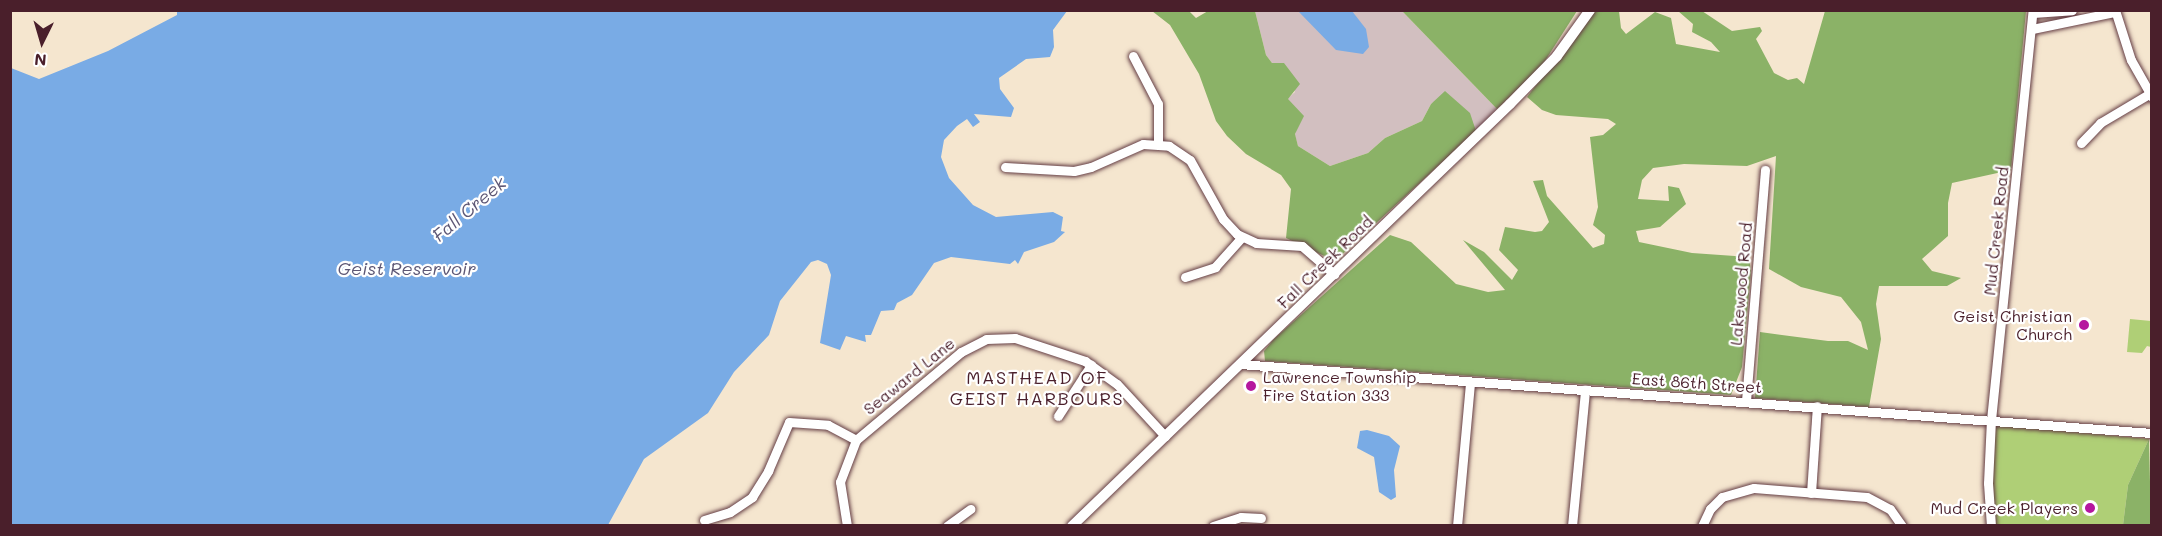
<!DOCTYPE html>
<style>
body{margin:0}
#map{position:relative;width:2162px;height:536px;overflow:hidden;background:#f5e6cf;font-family:Mali,sans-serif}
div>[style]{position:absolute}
.industrial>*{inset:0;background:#d2bfc0}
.green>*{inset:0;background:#afcf76}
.forest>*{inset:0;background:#8bb267}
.water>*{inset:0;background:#79abe5}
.roads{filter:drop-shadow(0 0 2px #643d44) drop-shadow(0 0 2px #643d44)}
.minor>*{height:9px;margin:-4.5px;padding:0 4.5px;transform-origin:4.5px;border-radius:4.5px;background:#fff}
.major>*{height:10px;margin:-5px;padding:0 5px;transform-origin:5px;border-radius:5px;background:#fff}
.dots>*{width:16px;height:16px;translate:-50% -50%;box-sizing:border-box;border:3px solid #fff;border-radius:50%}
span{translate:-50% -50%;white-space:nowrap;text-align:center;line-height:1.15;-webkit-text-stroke:4.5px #fff;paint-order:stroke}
.street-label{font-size:16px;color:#4a1f2b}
.poi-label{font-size:16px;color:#4a1f2b}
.right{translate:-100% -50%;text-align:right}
.left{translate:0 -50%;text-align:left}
.water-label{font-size:18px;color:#5d5775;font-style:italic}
.neighbourhood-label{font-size:18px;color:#4a1f2b;letter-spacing:1.5px}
.frame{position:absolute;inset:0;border:12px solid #4a1f2b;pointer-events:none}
.north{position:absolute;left:12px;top:12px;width:60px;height:60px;-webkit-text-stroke:4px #fff;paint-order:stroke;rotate:185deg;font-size:16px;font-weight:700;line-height:24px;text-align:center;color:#4a1f2b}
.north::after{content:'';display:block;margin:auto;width:21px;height:27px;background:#4a1f2b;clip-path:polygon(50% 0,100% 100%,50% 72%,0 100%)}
</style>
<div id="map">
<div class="industrial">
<i style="clip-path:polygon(1255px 11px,1402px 11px,1497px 109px,1476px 131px,1442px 96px,1431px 104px,1422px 121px,1385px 138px,1368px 153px,1330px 166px,1298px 146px,1295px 135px,1298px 113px,1287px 99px,1295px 92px,1279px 64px,1272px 63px,1266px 55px)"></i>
</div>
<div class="green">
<i style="clip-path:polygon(2130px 319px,2151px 321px,2151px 347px,2147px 346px,2142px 353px,2127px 352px)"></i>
<i style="clip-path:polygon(1995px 425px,2149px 439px,2128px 485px,2123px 525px,1996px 525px,1992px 473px)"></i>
</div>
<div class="forest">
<i style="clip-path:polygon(1152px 11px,1189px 11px,1196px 18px,1208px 11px,1255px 11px,1266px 55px,1272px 63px,1284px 63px,1300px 84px,1288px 99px,1304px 116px,1295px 134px,1298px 146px,1330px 166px,1368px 153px,1385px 138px,1422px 121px,1431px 104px,1445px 91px,1470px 113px,1476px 131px,1335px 261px,1286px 238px,1291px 189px,1281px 175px,1246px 154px,1227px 136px,1216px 121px,1199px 74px,1170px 25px)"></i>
<i style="clip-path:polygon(1402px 11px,1577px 11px,1543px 64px,1497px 109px)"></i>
<i style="clip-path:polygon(1593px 11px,1619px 11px,1621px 28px,1626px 34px,1655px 12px,1671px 18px,1676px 44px,1720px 52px,1711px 42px,1692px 32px,1693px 24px,1678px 11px,1702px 11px,1732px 31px,1760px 27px,1762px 31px,1756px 39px,1774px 73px,1788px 80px,1797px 78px,1804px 84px,1825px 11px,2026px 11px,2011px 170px,1952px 183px,1948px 203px,1948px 236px,1922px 259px,1932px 271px,1961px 278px,1947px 286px,1879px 286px,1876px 304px,1881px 339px,1869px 407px,1755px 398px,1760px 332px,1828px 341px,1848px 341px,1868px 350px,1861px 322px,1841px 297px,1801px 287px,1769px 269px,1776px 156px,1747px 166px,1684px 164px,1653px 168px,1642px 180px,1638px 199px,1669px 201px,1668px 186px,1679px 188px,1686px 204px,1660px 227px,1636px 231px,1639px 242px,1692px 253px,1749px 257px,1751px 272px,1742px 367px,1731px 395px,1265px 361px,1264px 351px,1274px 339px,1390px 235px,1411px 242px,1456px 284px,1488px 292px,1505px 290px,1463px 240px,1484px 252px,1512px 280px,1518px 270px,1499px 250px,1505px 227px,1535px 232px,1542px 231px,1549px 222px,1533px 181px,1543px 180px,1547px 196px,1593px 248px,1604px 244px,1605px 235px,1593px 225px,1598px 207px,1590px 137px,1603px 135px,1616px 124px,1608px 119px,1556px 115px,1542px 110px,1527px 97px)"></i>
<i style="clip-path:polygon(2149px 439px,2151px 525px,2123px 525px,2128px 485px)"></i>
</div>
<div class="water">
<i style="clip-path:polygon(177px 11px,1067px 11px,1053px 30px,1054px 47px,1050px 57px,1026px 59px,999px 78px,1000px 89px,1014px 108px,1011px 117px,974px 114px,980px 122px,973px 127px,967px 119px,957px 126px,944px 140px,941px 157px,949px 178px,973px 205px,996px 217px,1053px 212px,1063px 217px,1061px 231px,1065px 232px,1054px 242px,1024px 252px,1018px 264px,1015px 260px,1010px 264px,951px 257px,934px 263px,912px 295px,897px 303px,894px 310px,881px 311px,871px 335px,865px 335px,866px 342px,846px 336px,840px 350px,820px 343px,831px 275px,827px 264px,818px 260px,811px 262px,780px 301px,769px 335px,734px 372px,708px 413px,644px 459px,608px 525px,11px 525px,11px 68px,39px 79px,108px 51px,177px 15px)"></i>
<i style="clip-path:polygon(1298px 11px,1352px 11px,1366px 29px,1369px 47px,1363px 54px,1336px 50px)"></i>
<i style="clip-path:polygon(1367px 430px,1389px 436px,1400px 446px,1394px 470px,1396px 497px,1391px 500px,1379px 492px,1374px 457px,1357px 448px,1360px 431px)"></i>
</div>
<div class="roads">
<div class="minor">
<i style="left:2115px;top:10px;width:52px;rotate:72.3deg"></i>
<i style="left:2131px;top:60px;width:43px;rotate:60.4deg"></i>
<i style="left:2033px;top:13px;width:39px;rotate:-4deg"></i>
<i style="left:2032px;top:29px;width:85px;rotate:-11.6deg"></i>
<i style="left:1133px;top:56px;width:54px;rotate:62.5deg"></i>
<i style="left:1158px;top:104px;width:39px;rotate:90deg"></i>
<i style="left:2081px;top:143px;width:28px;rotate:-46deg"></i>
<i style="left:2100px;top:123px;width:57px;rotate:-30.6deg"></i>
<i style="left:1005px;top:167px;width:69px;rotate:3.3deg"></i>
<i style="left:1074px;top:171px;width:17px;rotate:-13deg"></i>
<i style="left:1091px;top:167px;width:57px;rotate:-23.9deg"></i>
<i style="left:1143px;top:144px;width:26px;rotate:4deg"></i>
<i style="left:1169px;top:146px;width:25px;rotate:34deg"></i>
<i style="left:1190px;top:160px;width:68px;rotate:60.8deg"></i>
<i style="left:1223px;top:219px;width:21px;rotate:47deg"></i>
<i style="left:1237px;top:234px;width:21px;rotate:25deg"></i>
<i style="left:1256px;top:243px;width:46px;rotate:3.7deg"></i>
<i style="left:1302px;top:246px;width:43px;rotate:41.2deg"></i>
<i style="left:1185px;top:277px;width:32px;rotate:-18deg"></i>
<i style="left:1215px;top:267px;width:40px;rotate:-48deg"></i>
<i style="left:1240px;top:364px;width:915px;rotate:4.33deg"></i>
<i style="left:1746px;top:401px;width:232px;rotate:-85.3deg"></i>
<i style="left:1058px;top:416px;width:61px;rotate:-57.1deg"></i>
<i style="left:1811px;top:493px;width:87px;rotate:-86.1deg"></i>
<i style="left:704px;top:520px;width:27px;rotate:-17deg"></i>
<i style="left:730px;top:512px;width:27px;rotate:-34deg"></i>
<i style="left:752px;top:497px;width:31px;rotate:-58deg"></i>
<i style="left:768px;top:471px;width:53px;rotate:-66.8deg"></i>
<i style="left:789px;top:422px;width:39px;rotate:4deg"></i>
<i style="left:828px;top:425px;width:32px;rotate:28deg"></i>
<i style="left:847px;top:526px;width:45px;rotate:-99deg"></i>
<i style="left:840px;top:482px;width:45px;rotate:-69.1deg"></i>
<i style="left:856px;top:440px;width:137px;rotate:-40deg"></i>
<i style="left:961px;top:352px;width:28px;rotate:-27deg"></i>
<i style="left:986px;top:339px;width:29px;rotate:-2deg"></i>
<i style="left:1015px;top:338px;width:74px;rotate:18.2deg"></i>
<i style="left:1085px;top:361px;width:39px;rotate:36deg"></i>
<i style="left:1117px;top:384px;width:71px;rotate:47.3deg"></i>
<i style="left:947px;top:526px;width:29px;rotate:-36deg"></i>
<i style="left:1213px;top:526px;width:29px;rotate:-18deg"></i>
<i style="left:1241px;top:517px;width:20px;rotate:3deg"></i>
<i style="left:1457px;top:526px;width:145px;rotate:-84.8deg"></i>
<i style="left:1572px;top:526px;width:137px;rotate:-84.5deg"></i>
<i style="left:1702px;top:526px;width:19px;rotate:-65deg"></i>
<i style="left:1710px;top:509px;width:17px;rotate:-45deg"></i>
<i style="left:1722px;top:497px;width:33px;rotate:-16deg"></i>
<i style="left:1754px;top:488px;width:113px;rotate:4.6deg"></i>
<i style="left:1867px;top:497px;width:26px;rotate:28deg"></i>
<i style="left:1890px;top:509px;width:21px;rotate:55deg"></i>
<i style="left:1991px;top:526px;width:43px;rotate:-94deg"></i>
<i style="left:1988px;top:483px;width:63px;rotate:-87.3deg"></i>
<i style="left:1991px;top:420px;width:412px;rotate:-84.2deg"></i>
</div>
<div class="major">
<i style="left:1072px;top:526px;width:608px;rotate:-43.93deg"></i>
<i style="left:1510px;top:104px;width:67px;rotate:-45.6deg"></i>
<i style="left:1557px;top:56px;width:57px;rotate:-54.3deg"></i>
</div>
</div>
<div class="dots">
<i style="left:2084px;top:325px;background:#b5179e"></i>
<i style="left:1251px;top:386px;background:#b5179e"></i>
<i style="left:2090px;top:508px;background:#b5179e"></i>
</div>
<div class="street-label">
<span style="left:1996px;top:231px;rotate:-84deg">Mud Creek Road</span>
<span style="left:1325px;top:262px;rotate:-44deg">Fall Creek Road</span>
<span style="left:1741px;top:284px;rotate:-85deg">Lakewood Road</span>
<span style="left:909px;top:376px;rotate:-39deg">Seaward Lane</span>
<span style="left:1697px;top:383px;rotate:4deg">East 86th Street</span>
</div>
<div class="poi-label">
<span class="right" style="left:2072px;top:325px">Geist Christian<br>Church</span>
<span class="left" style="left:1263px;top:386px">Lawrence Township<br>Fire Station 333</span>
<span class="right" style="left:2078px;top:508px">Mud Creek Players</span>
</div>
<div class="water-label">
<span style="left:469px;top:209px;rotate:-40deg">Fall Creek</span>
<span style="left:407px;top:268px">Geist Reservoir</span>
</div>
<div class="neighbourhood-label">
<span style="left:1037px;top:388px">MASTHEAD OF<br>GEIST HARBOURS</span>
</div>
<div class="frame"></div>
<div class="north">N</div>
</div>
